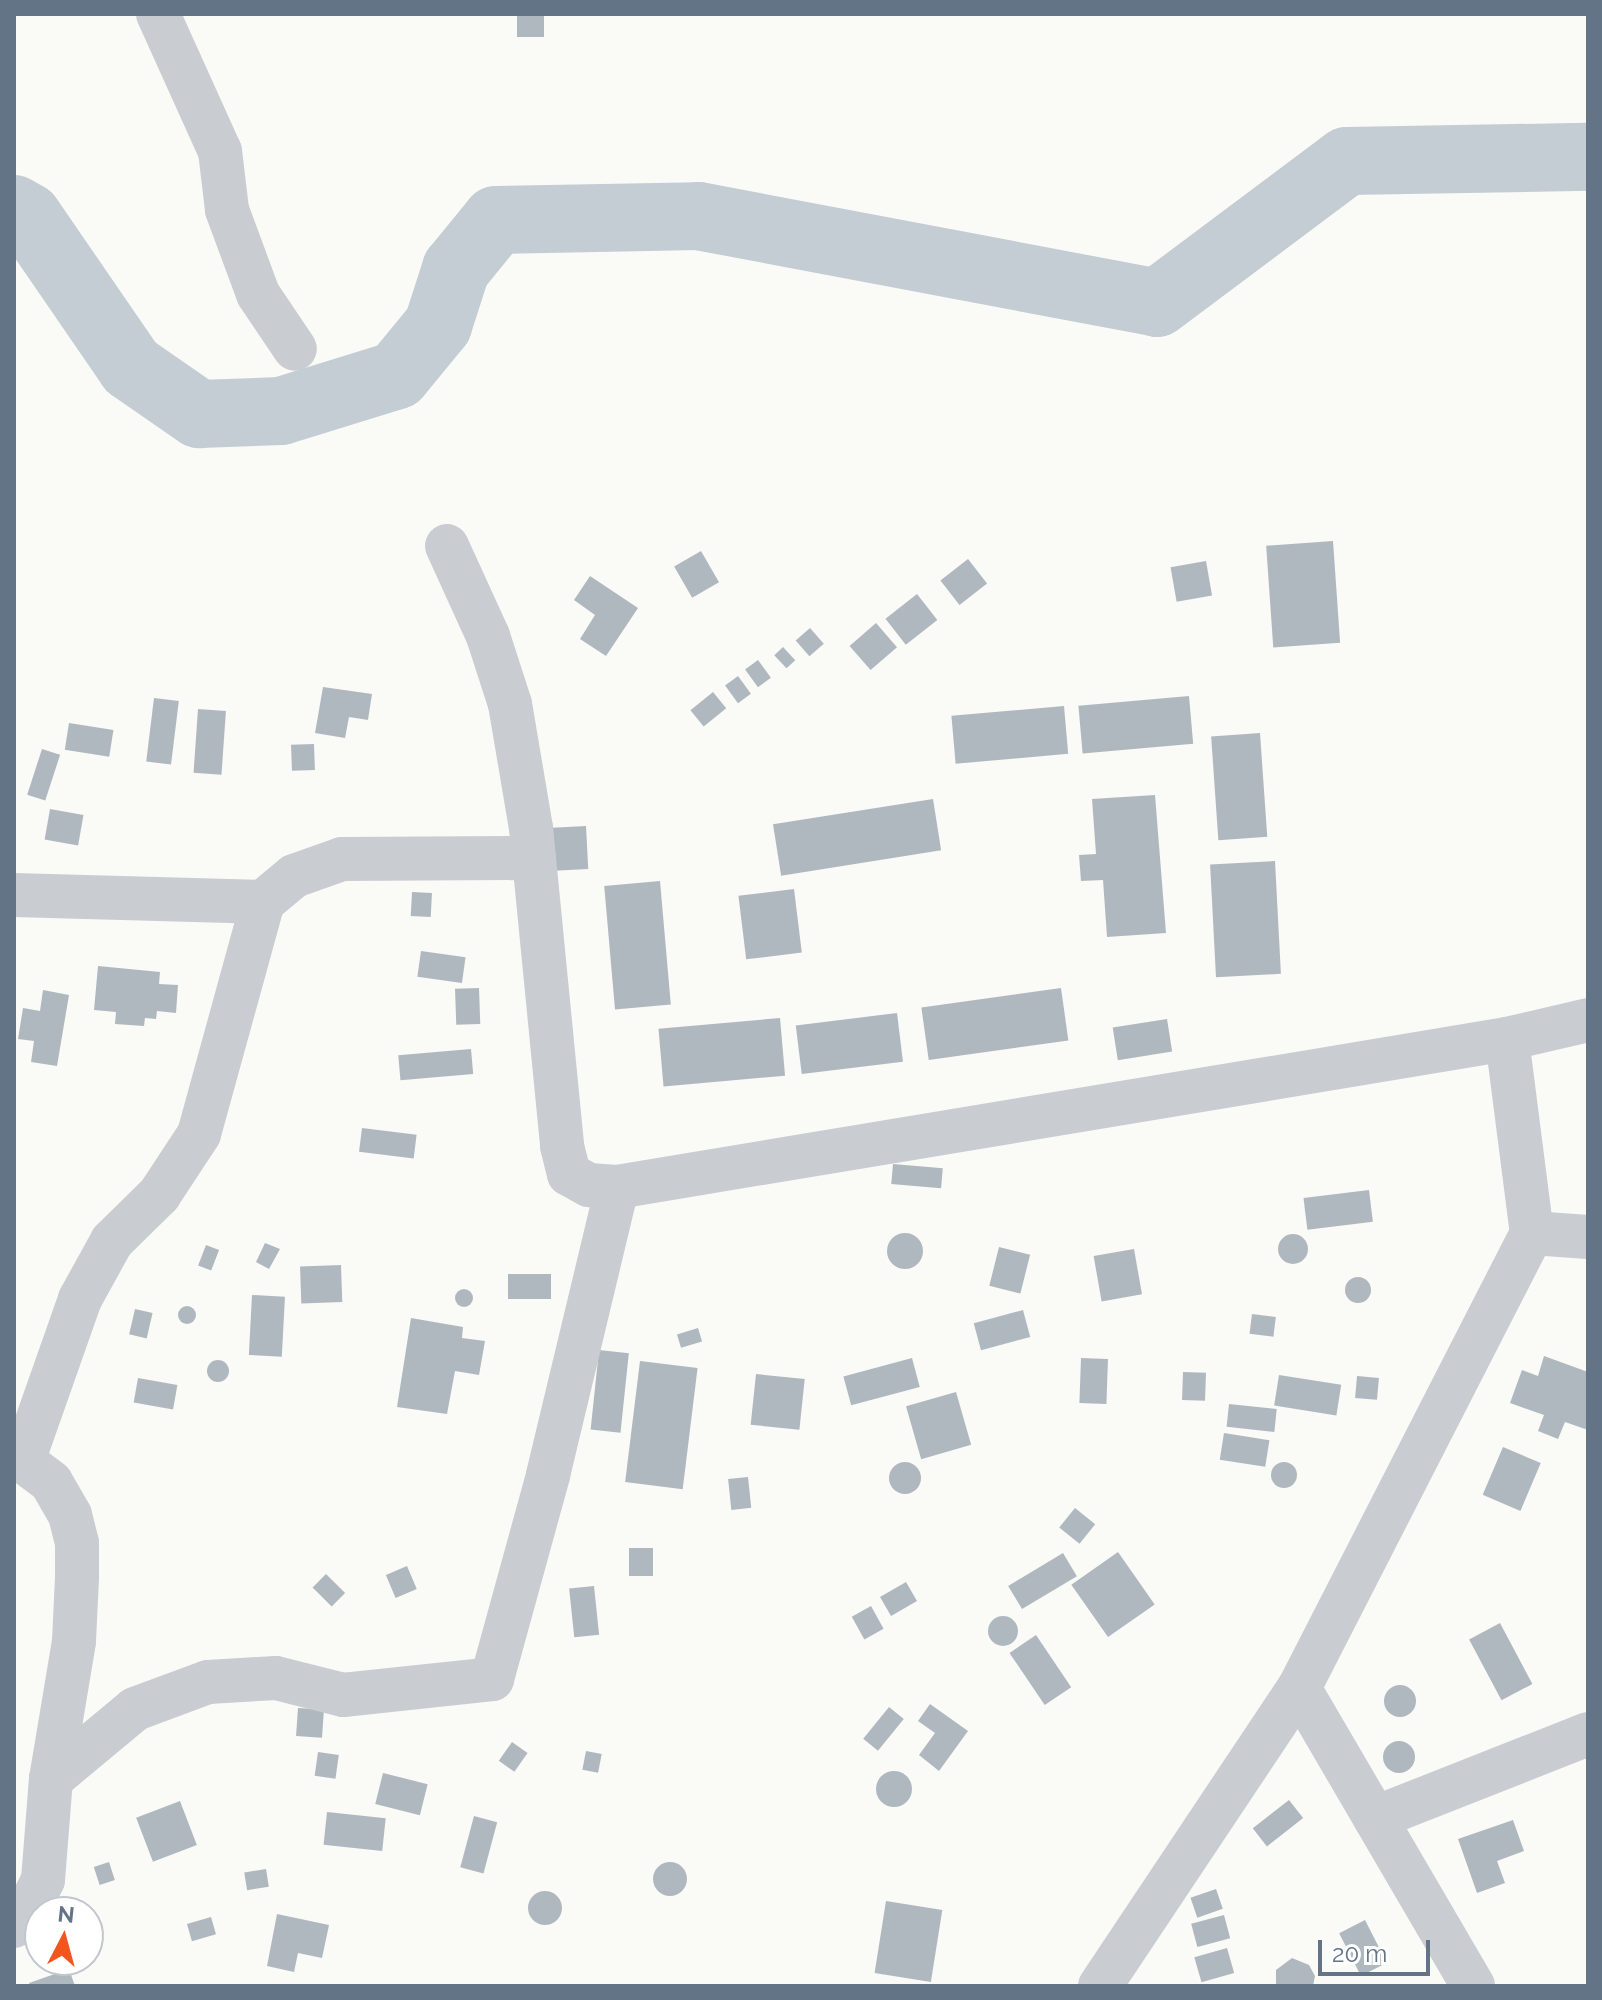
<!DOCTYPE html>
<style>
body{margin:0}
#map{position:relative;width:1602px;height:2000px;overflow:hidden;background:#fafaf7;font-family:Raleway,sans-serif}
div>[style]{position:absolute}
.river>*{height:68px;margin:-34px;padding:0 34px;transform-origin:34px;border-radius:34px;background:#c3cdd3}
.building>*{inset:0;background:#b0b8bf;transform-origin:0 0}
.round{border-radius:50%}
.minor>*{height:44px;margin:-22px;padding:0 22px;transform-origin:22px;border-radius:22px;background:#c9cdd1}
span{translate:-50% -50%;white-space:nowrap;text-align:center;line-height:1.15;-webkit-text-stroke:8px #fff;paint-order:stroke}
.frame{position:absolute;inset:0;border:16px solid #627485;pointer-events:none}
.north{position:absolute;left:24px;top:1896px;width:80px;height:80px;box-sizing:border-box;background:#fff;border:2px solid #c0c7ce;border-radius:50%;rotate:6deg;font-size:22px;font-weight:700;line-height:32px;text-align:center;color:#627485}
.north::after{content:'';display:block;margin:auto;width:28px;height:36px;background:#f2551e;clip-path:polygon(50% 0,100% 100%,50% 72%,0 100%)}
.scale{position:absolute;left:1318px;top:1940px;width:112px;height:36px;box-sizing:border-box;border:4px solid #627485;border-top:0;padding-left:10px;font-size:24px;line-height:28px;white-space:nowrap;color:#627485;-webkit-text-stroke:6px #fff;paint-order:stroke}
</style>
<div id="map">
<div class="river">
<i style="left:14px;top:209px;width:16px;rotate:30deg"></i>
<i style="left:28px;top:217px;width:182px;rotate:55.5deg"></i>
<i style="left:131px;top:367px;width:83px;rotate:34.7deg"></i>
<i style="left:199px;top:414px;width:82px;rotate:-2.1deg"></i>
<i style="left:281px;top:411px;width:121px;rotate:-17.2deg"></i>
<i style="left:397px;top:375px;width:65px;rotate:-50.6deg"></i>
<i style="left:438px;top:325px;width:59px;rotate:-72.2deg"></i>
<i style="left:456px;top:269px;width:63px;rotate:-50.8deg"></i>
<i style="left:496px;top:220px;width:202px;rotate:-1.1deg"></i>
<i style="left:698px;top:216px;width:467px;rotate:10.7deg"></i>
<i style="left:1157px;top:303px;width:237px;rotate:-36.8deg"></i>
<i style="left:1347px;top:161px;width:241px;rotate:-1deg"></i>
</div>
<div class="building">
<i style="left:517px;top:14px;width:27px;height:23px"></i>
<i style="left:1333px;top:541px;width:102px;height:67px;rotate:86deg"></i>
<i style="left:701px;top:551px;width:36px;height:31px;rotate:60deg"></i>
<i style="left:968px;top:559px;width:31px;height:35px;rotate:52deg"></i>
<i style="left:1206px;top:561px;width:35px;height:36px;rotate:80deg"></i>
<i style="clip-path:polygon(590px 576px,638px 608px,606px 656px,580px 639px,595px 615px,574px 600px)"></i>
<i style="left:917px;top:594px;width:33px;height:40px;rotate:52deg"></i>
<i style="left:876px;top:623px;width:32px;height:35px;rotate:49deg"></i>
<i style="left:810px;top:628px;width:21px;height:19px;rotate:49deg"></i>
<i style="left:783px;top:647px;width:18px;height:12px;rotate:47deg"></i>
<i style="left:758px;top:660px;width:22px;height:16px;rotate:54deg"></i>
<i style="left:738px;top:676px;width:22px;height:16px;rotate:54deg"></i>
<i style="clip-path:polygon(323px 687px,372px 694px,368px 720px,349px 717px,345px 738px,315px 733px)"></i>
<i style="left:713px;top:692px;width:21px;height:29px;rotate:51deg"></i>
<i style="left:1189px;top:696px;width:48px;height:111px;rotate:85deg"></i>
<i style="left:154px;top:698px;width:25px;height:64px;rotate:7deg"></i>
<i style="left:1064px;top:706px;width:48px;height:113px;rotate:85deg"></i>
<i style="left:198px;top:709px;width:28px;height:64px;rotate:4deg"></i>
<i style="left:69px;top:723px;width:45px;height:27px;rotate:9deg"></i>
<i style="left:1260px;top:733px;width:104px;height:49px;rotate:86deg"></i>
<i style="left:314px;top:744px;width:26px;height:23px;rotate:88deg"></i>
<i style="left:42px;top:749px;width:19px;height:48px;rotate:18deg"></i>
<i style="clip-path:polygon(1155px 795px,1166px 933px,1107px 937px,1103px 880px,1081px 881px,1079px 855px,1096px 854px,1092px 799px)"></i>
<i style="left:933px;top:799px;width:52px;height:162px;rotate:81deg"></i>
<i style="left:50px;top:809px;width:34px;height:31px;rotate:10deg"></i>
<i style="left:586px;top:826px;width:43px;height:34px;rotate:87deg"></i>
<i style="left:1275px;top:861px;width:113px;height:65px;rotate:87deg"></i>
<i style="left:660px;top:881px;width:124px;height:56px;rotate:85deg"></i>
<i style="left:794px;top:889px;width:64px;height:56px;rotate:83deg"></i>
<i style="left:412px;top:892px;width:20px;height:24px;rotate:3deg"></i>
<i style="left:421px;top:951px;width:45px;height:26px;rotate:8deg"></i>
<i style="clip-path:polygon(98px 966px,160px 972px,159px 984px,178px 985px,176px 1013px,157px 1011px,156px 1019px,145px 1018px,144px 1026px,115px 1024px,116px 1012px,94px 1010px)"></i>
<i style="left:479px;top:988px;width:36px;height:24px;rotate:88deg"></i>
<i style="left:1061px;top:988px;width:53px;height:141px;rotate:82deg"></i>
<i style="clip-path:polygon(43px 990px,69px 995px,57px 1066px,31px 1062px,34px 1041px,18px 1039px,23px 1008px,40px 1011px)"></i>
<i style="left:897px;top:1013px;width:49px;height:102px;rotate:83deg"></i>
<i style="left:780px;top:1018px;width:58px;height:122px;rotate:85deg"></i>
<i style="left:1167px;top:1019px;width:33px;height:55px;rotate:81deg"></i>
<i style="left:471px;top:1049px;width:25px;height:73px;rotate:85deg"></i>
<i style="left:362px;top:1128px;width:55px;height:24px;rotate:7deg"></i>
<i style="left:893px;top:1164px;width:50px;height:20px;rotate:5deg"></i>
<i style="left:1369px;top:1190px;width:32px;height:66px;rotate:83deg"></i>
<i class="round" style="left:887px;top:1233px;width:36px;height:36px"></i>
<i class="round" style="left:1278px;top:1234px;width:30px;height:30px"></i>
<i style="clip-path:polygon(265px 1243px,280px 1249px,269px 1269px,256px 1262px)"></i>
<i style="left:206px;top:1245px;width:14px;height:22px;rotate:21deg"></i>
<i style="left:999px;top:1247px;width:32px;height:40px;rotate:14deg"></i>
<i style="left:1134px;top:1249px;width:46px;height:41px;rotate:80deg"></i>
<i style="left:341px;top:1265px;width:37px;height:41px;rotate:88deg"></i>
<i style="left:508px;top:1274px;width:43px;height:25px"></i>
<i class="round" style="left:1345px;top:1277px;width:26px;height:26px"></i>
<i class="round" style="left:455px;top:1289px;width:18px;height:18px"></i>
<i style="left:252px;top:1295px;width:33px;height:60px;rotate:3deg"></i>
<i class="round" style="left:178px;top:1306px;width:18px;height:18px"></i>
<i style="left:135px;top:1309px;width:18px;height:26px;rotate:13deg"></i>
<i style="left:1023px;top:1310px;width:28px;height:51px;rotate:75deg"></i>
<i style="left:1252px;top:1314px;width:24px;height:20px;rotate:7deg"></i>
<i style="clip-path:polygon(411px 1318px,463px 1327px,462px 1338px,485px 1341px,479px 1375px,455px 1371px,447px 1414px,397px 1407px)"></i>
<i style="left:698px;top:1328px;width:14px;height:22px;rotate:73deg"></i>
<i style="left:599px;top:1350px;width:30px;height:80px;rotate:6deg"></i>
<i style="clip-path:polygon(1544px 1356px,1588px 1372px,1588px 1430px,1565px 1422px,1558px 1439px,1538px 1431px,1544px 1415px,1510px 1403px,1522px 1370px,1538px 1376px)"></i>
<i style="left:912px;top:1358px;width:30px;height:71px;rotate:75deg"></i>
<i style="left:1081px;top:1358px;width:27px;height:45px;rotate:2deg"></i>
<i class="round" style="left:207px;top:1360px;width:22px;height:22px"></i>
<i style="left:640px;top:1361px;width:58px;height:122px;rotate:7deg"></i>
<i style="left:1183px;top:1372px;width:23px;height:28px;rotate:2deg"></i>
<i style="left:756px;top:1374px;width:49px;height:51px;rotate:6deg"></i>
<i style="left:1279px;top:1375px;width:63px;height:31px;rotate:9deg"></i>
<i style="left:1357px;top:1376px;width:22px;height:22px;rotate:5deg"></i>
<i style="left:138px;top:1378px;width:40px;height:25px;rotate:10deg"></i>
<i style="left:956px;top:1392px;width:55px;height:52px;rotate:74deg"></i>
<i style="left:1229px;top:1404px;width:48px;height:23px;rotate:6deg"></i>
<i style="left:1224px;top:1433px;width:46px;height:27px;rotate:9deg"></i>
<i style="left:1503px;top:1447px;width:41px;height:52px;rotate:23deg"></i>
<i class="round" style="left:889px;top:1462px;width:32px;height:32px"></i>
<i class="round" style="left:1271px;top:1462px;width:26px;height:26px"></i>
<i style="left:748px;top:1477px;width:31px;height:20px;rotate:84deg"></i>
<i style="left:1075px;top:1508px;width:26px;height:25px;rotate:39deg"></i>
<i style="left:653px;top:1548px;width:28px;height:24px;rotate:90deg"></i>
<i style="left:1118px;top:1552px;width:64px;height:57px;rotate:55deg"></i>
<i style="left:1063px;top:1553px;width:27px;height:64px;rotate:59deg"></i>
<i style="left:407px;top:1566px;width:25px;height:23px;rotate:67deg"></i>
<i style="left:326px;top:1574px;width:27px;height:19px;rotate:45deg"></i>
<i style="left:906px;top:1582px;width:22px;height:30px;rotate:60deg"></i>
<i style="left:594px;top:1586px;width:49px;height:25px;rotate:84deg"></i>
<i style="left:871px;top:1606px;width:26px;height:22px;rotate:61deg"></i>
<i class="round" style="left:988px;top:1616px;width:30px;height:30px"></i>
<i style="left:1500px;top:1623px;width:69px;height:35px;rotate:62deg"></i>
<i style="left:1036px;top:1635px;width:63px;height:32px;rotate:56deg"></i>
<i class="round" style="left:1384px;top:1685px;width:32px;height:32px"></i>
<i style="clip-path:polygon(930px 1704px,968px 1731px,939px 1771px,919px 1755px,935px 1733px,918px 1721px)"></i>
<i style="left:889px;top:1707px;width:19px;height:41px;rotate:39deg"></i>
<i style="left:298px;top:1708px;width:26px;height:28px;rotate:4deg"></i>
<i class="round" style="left:1383px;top:1741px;width:32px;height:32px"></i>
<i style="left:512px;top:1742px;width:19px;height:23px;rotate:35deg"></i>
<i style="left:586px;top:1751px;width:16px;height:19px;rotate:11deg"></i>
<i style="left:318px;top:1752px;width:21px;height:24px;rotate:8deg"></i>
<i class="round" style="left:876px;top:1771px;width:36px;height:36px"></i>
<i style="left:383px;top:1773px;width:46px;height:32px;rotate:14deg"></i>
<i style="left:1289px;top:1800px;width:23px;height:46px;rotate:52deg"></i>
<i style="left:180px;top:1801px;width:47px;height:47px;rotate:69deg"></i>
<i style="left:327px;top:1812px;width:59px;height:33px;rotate:6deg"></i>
<i style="left:474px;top:1816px;width:24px;height:53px;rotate:15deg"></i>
<i style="clip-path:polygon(1513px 1820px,1524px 1851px,1497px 1861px,1505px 1883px,1477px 1893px,1458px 1839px)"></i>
<i class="round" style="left:653px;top:1862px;width:34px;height:34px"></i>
<i style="left:109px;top:1862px;width:19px;height:16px;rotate:72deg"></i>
<i style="left:266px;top:1869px;width:18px;height:22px;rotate:81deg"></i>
<i style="left:1216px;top:1889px;width:21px;height:27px;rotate:71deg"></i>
<i class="round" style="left:528px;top:1891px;width:34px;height:34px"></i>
<i style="left:886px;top:1901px;width:57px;height:73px;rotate:9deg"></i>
<i style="clip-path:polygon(277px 1914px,329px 1925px,322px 1958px,298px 1953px,294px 1972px,267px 1966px)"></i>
<i style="left:1224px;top:1915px;width:24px;height:34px;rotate:75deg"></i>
<i style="left:211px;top:1917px;width:18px;height:25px;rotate:74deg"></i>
<i style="left:1365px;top:1920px;width:48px;height:29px;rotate:63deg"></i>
<i style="left:1227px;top:1948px;width:26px;height:34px;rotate:74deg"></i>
<i style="clip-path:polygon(1292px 1958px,1309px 1965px,1315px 1976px,1313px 1986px,1276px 1986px,1276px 1970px)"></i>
<i style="clip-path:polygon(69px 1969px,75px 1986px,30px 1986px,29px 1983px)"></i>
</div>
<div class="minor">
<i style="left:158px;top:14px;width:150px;rotate:65.7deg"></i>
<i style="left:220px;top:151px;width:59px;rotate:83.2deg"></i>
<i style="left:227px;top:210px;width:90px;rotate:69.7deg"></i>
<i style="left:258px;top:294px;width:66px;rotate:56.1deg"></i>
<i style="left:447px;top:546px;width:99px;rotate:65.5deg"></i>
<i style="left:488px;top:636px;width:71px;rotate:72.1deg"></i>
<i style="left:510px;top:704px;width:126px;rotate:80.4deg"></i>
<i style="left:531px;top:828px;width:320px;rotate:84.4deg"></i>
<i style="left:562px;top:1146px;width:29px;rotate:76deg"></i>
<i style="left:569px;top:1174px;width:23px;rotate:29deg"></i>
<i style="left:589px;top:1185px;width:28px;rotate:4deg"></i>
<i style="left:617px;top:1187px;width:902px;rotate:-9.44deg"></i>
<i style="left:1507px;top:1039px;width:196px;rotate:82.7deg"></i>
<i style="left:14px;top:895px;width:249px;rotate:1.6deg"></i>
<i style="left:1507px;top:1039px;width:83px;rotate:-13.2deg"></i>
<i style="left:1299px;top:1688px;width:345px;rotate:59.7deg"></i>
<i style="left:51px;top:1779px;width:109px;rotate:-39.8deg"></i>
<i style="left:135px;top:1709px;width:78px;rotate:-20.3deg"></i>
<i style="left:208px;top:1682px;width:68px;rotate:-3.4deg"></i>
<i style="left:276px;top:1678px;width:69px;rotate:14.2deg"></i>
<i style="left:343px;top:1695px;width:150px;rotate:-6.1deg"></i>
<i style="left:492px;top:1679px;width:212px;rotate:-74.6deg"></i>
<i style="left:548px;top:1475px;width:296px;rotate:-76.5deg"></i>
<i style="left:1375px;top:1818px;width:229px;rotate:-21.5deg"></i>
<i style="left:14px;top:1926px;width:13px;rotate:-39deg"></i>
<i style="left:24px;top:1918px;width:42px;rotate:-63.4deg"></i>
<i style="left:43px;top:1880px;width:101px;rotate:-85.5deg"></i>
<i style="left:51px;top:1779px;width:140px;rotate:-80.5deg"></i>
<i style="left:74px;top:1641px;width:64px;rotate:-87.3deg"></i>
<i style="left:77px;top:1577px;width:34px;rotate:-90deg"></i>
<i style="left:77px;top:1543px;width:29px;rotate:-104deg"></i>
<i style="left:70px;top:1515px;width:38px;rotate:-120deg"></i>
<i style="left:51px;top:1482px;width:35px;rotate:-143deg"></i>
<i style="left:23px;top:1461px;width:172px;rotate:-70.6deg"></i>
<i style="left:80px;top:1299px;width:66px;rotate:-61.1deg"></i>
<i style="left:112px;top:1241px;width:66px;rotate:-44.4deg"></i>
<i style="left:159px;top:1195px;width:73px;rotate:-56.7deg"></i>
<i style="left:199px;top:1134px;width:241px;rotate:-74.6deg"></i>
<i style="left:263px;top:902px;width:40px;rotate:-40deg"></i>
<i style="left:294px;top:876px;width:51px;rotate:-19.5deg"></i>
<i style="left:342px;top:859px;width:192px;rotate:-0.3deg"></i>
<i style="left:1100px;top:1986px;width:358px;rotate:-56.3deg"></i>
<i style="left:1299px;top:1688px;width:511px;rotate:-62.88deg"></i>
<i style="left:1532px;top:1233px;width:56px;rotate:4.1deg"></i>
</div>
<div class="frame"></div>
<div class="north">N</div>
<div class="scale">20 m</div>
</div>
